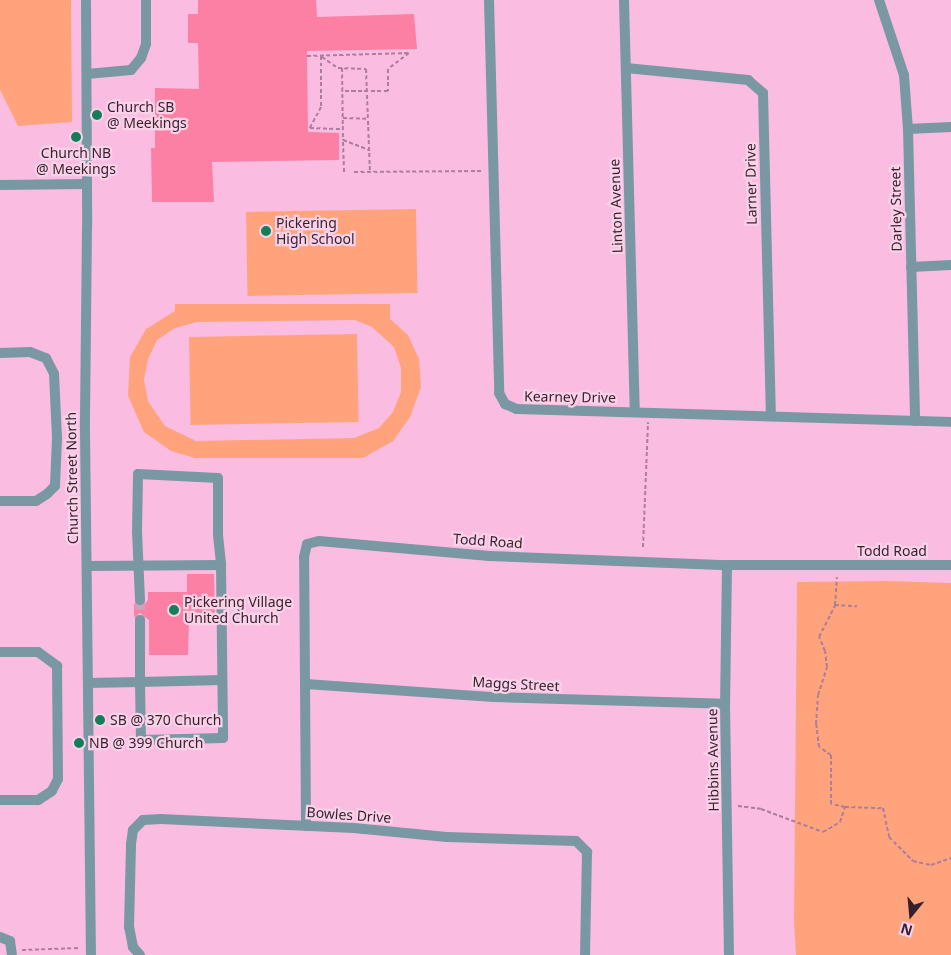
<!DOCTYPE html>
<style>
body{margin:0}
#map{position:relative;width:951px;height:955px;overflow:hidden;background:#fbbce1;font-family:"Noto Sans",sans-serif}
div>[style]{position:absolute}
.green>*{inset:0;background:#ffa37d;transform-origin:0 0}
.building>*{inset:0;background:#fc80a4}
.minor-tunnel>*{height:10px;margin-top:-5px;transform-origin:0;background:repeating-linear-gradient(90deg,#d49cbd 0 10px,transparent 0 15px)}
.path>*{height:2px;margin-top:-1px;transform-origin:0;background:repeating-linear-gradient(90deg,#ad7d9a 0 4px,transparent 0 6.5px)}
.minor>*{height:10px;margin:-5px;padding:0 5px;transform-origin:5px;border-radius:5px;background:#7998a4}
.dots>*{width:14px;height:14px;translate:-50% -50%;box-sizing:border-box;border:2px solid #f9d2e8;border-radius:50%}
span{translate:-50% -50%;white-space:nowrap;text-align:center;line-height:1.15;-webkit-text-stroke:4.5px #f9d2e8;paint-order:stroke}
.poi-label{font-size:14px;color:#361e2d}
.left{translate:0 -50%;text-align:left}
.street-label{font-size:14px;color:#361e2d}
.north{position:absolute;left:886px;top:890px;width:50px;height:50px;-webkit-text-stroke:4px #f9d2e8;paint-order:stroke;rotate:197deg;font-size:14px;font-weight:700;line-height:20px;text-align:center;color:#361e2d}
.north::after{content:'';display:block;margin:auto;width:18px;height:22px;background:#361e2d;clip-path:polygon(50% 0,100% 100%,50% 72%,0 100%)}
</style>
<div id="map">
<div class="green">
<i style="clip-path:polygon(0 0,71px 0,72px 122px,18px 126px,0 90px)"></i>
<i style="left:416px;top:209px;width:84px;height:170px;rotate:89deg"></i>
<i style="clip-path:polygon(evenodd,175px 304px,390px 304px,390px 319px,408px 335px,419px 359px,421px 387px,410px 417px,393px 441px,363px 458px,195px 458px,171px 451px,144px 432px,128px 396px,130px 357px,146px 329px,175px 311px,175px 304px,355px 320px,372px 327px,394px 347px,401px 368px,401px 392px,393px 412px,379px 428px,354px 438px,196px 441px,165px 426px,148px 401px,144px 380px,148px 359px,157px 340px,175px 328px,197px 322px,355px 320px)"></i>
<i style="left:357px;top:334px;width:88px;height:168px;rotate:89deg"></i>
<i style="clip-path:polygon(887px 581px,951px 583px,951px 955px,796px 955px,794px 923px,797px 582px)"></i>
</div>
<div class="building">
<i style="clip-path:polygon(198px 0,316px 0,317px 17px,414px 14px,417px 49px,307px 51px,308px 132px,339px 133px,339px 160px,212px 162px,214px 202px,152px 202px,151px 148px,155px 148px,155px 88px,199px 89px,198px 43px,188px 43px,188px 14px,198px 14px)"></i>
<i style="clip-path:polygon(187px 574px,214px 574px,215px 619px,189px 619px,188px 655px,149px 655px,149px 620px,140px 613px,134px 617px,134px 603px,137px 606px,144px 605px,148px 600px,148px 592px,187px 592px)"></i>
</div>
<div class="minor-tunnel">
<i style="left:140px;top:600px;width:20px;rotate:90deg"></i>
</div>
<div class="path">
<i style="left:307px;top:56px;width:102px;rotate:-1.7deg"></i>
<i style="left:409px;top:53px;width:26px;rotate:143deg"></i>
<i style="left:388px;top:69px;width:22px;rotate:90deg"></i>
<i style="left:388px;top:91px;width:46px;rotate:180deg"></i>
<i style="left:321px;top:56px;width:51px;rotate:90deg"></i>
<i style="left:321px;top:107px;width:24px;rotate:118deg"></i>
<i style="left:310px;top:128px;width:33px;rotate:2deg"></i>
<i style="left:322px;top:57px;width:19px;rotate:35deg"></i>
<i style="left:338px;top:68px;width:28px;rotate:2deg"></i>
<i style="left:366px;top:69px;width:103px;rotate:87.8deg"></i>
<i style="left:342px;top:68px;width:72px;rotate:89.2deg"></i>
<i style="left:343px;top:140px;width:28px;rotate:21deg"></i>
<i style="left:343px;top:118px;width:25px;rotate:2deg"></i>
<i style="left:343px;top:142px;width:30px;rotate:88deg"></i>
<i style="left:354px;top:172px;width:128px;rotate:-0.4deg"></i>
<i style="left:643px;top:547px;width:125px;rotate:-87.7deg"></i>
<i style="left:835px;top:605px;width:22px;rotate:3deg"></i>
<i style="left:738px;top:806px;width:23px;rotate:7deg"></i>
<i style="left:761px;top:809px;width:66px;rotate:20.4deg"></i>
<i style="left:823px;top:832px;width:20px;rotate:-30deg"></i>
<i style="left:840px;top:822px;width:16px;rotate:-72deg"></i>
<i style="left:845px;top:807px;width:14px;rotate:-168deg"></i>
<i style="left:831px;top:804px;width:49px;rotate:-90deg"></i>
<i style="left:831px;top:755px;width:14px;rotate:-146deg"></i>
<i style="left:819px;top:747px;width:23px;rotate:-97deg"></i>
<i style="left:816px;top:724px;width:29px;rotate:-86deg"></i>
<i style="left:818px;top:695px;width:29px;rotate:-72deg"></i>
<i style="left:827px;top:667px;width:16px;rotate:-97deg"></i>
<i style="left:825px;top:651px;width:15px;rotate:-113deg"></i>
<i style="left:819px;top:637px;width:36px;rotate:-63deg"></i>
<i style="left:835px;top:605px;width:28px;rotate:-86deg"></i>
<i style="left:845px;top:807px;width:38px;rotate:2deg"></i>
<i style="left:883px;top:808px;width:30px;rotate:78deg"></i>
<i style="left:889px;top:837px;width:34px;rotate:45deg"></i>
<i style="left:913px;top:861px;width:18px;rotate:13deg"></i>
<i style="left:931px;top:865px;width:21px;rotate:-19deg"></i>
<i style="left:22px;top:950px;width:58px;rotate:-2deg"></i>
</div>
<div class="minor">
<i style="left:86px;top:0;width:227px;rotate:89.7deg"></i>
<i style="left:87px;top:227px;width:203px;rotate:90.6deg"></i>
<i style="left:85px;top:430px;width:525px;rotate:89.35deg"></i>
<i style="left:489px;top:0;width:393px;rotate:88.5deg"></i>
<i style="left:499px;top:393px;width:13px;rotate:61deg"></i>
<i style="left:505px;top:404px;width:13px;rotate:23deg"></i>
<i style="left:517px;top:409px;width:434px;rotate:1.7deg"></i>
<i style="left:624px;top:0;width:412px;rotate:88.5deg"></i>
<i style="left:879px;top:0;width:79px;rotate:71.6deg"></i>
<i style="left:904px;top:75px;width:54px;rotate:85.8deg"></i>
<i style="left:908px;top:129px;width:292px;rotate:88.6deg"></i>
<i style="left:626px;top:68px;width:123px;rotate:5.6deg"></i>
<i style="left:748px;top:80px;width:20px;rotate:41deg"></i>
<i style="left:763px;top:93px;width:323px;rotate:88.6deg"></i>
<i style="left:87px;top:74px;width:44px;rotate:-5.2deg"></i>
<i style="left:131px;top:70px;width:16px;rotate:-50deg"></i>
<i style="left:141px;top:58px;width:15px;rotate:-70deg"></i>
<i style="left:146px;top:44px;width:44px;rotate:-90deg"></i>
<i style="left:908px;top:129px;width:43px;rotate:-2.7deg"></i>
<i style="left:0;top:185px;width:87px;rotate:-0.7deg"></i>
<i style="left:911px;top:267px;width:40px;rotate:-2.9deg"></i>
<i style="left:0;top:353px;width:30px;rotate:-2deg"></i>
<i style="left:30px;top:352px;width:17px;rotate:21deg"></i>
<i style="left:46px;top:358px;width:18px;rotate:63deg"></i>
<i style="left:54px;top:374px;width:64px;rotate:87.3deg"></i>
<i style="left:57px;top:438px;width:48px;rotate:92.4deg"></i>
<i style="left:55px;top:486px;width:11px;rotate:135deg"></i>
<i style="left:47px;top:494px;width:13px;rotate:148deg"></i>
<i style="left:36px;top:501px;width:36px;rotate:180deg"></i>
<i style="left:727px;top:565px;width:139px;rotate:90.8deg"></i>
<i style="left:725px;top:704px;width:251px;rotate:89.1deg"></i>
<i style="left:87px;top:566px;width:134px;rotate:-0.4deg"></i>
<i style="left:221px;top:565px;width:173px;rotate:89.3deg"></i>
<i style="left:223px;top:738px;width:82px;rotate:178.6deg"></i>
<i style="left:141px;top:740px;width:58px;rotate:-91deg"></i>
<i style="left:140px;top:682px;width:52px;rotate:178.9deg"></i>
<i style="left:140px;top:600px;width:68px;rotate:-92.5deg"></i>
<i style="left:137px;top:532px;width:58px;rotate:-89deg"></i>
<i style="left:138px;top:474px;width:80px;rotate:2.9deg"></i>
<i style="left:218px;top:478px;width:57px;rotate:90deg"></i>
<i style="left:218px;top:535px;width:30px;rotate:84deg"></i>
<i style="left:140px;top:620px;width:62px;rotate:90deg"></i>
<i style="left:140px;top:682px;width:82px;rotate:-1.4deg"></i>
<i style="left:0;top:652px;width:38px"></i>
<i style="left:38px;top:652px;width:24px;rotate:36deg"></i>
<i style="left:57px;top:666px;width:113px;rotate:89.5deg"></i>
<i style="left:58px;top:779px;width:13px;rotate:117deg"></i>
<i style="left:52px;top:791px;width:17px;rotate:147deg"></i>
<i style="left:38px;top:800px;width:38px;rotate:180deg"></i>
<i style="left:306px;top:684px;width:188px;rotate:4deg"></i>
<i style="left:494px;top:697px;width:231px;rotate:1.7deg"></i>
<i style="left:306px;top:826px;width:269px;rotate:-90.4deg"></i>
<i style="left:304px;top:557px;width:13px;rotate:-77deg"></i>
<i style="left:307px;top:544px;width:12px;rotate:-14deg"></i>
<i style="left:319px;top:541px;width:171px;rotate:5deg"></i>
<i style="left:489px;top:556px;width:238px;rotate:2.2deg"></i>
<i style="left:727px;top:565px;width:224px"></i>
<i style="left:0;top:937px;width:11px;rotate:22deg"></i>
<i style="left:10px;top:941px;width:14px;rotate:82deg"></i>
<i style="left:140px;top:955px;width:11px;rotate:-131deg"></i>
<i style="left:133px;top:947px;width:20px;rotate:-101deg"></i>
<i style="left:129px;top:927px;width:83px;rotate:-88.6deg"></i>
<i style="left:131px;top:844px;width:14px;rotate:-82deg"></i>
<i style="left:133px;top:830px;width:14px;rotate:-45deg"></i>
<i style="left:143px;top:820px;width:18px;rotate:-3deg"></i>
<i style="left:161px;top:819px;width:193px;rotate:2.7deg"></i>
<i style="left:354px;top:828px;width:93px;rotate:5.5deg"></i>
<i style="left:447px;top:837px;width:129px;rotate:1.8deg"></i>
<i style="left:576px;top:841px;width:16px;rotate:45deg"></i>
<i style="left:587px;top:852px;width:103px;rotate:91.1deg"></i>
</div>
<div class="dots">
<i style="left:97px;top:115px;background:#157e58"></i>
<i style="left:76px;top:137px;background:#157e58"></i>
<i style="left:266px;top:231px;background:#157e58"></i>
<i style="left:174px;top:610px;background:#157e58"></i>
<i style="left:100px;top:720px;background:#157e58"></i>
<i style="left:79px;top:743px;background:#157e58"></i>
</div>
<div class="poi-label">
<span class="left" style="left:107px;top:115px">Church SB<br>@ Meekings</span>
<span style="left:76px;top:161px">Church NB<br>@ Meekings</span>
<span class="left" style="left:276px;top:231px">Pickering<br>High School</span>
<span class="left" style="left:184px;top:610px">Pickering Village<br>United Church</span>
<span class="left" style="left:110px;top:720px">SB @ 370 Church</span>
<span class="left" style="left:89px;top:743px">NB @ 399 Church</span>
</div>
<div class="street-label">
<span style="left:751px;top:184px;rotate:-91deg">Larner Drive</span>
<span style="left:616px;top:206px;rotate:-92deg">Linton Avenue</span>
<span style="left:896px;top:209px;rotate:-91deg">Darley Street</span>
<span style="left:570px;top:397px;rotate:1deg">Kearney Drive</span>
<span style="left:72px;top:478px;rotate:-91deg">Church Street North</span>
<span style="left:488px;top:541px;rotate:4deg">Todd Road</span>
<span style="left:892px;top:551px">Todd Road</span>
<span style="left:516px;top:684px;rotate:3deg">Maggs Street</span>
<span style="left:713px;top:760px;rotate:-91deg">Hibbins Avenue</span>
<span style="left:349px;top:815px;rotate:4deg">Bowles Drive</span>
</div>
<div class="north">N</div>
</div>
